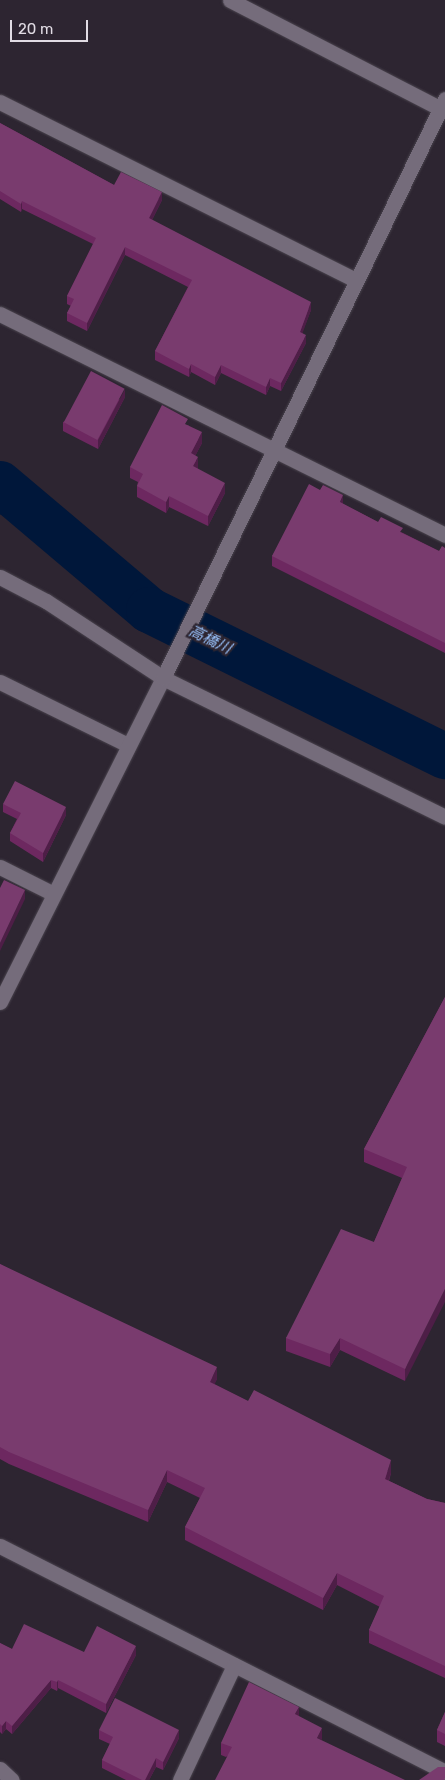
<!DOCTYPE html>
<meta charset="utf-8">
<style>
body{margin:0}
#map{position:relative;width:445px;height:1780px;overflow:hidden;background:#2d2531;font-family:Rubik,"Noto Sans JP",sans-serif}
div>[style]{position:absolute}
.stream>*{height:8px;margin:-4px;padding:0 4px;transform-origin:4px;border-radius:4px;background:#00173a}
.river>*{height:46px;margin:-23px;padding:0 23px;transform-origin:23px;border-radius:23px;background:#00173a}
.roads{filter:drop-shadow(0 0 1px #4a444e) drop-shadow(0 0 1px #4a444e)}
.minor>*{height:15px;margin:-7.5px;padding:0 7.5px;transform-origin:7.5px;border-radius:7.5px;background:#756c7b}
.wall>*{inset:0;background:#6d2860}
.shaded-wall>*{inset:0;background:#4e1e47}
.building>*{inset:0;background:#793b6e;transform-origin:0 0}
span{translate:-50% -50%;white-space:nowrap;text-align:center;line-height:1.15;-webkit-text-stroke:4.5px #2d2531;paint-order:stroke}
.water-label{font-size:15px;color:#9ac4ff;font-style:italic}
.scale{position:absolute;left:10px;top:20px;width:78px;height:22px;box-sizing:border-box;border:2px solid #e1dce4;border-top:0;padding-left:6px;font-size:15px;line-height:18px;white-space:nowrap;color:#e1dce4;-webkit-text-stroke:4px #2d2531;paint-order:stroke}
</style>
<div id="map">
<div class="stream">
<i style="left:0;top:510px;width:64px;rotate:22.1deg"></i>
</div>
<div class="river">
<i style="left:0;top:484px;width:195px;rotate:40.2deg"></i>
<i style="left:149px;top:610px;width:330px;rotate:26.3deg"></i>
</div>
<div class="roads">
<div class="minor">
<i style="left:230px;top:0;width:242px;rotate:27.3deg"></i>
<i style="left:0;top:102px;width:398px;rotate:26.6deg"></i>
<i style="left:0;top:314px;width:497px;rotate:26.4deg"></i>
<i style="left:0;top:577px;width:52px;rotate:27.6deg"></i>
<i style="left:46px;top:601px;width:140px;rotate:33.3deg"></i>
<i style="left:163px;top:678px;width:314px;rotate:26.2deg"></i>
<i style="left:0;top:682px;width:143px;rotate:26.2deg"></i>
<i style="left:0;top:867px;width:60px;rotate:26.6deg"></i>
<i style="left:0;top:1002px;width:363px;rotate:-63.3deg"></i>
<i style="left:163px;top:678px;width:644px;rotate:-64.03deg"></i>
<i style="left:0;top:1546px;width:499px;rotate:26.9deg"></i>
<i style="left:0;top:1769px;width:16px;rotate:43deg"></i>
<i style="left:180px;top:1780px;width:127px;rotate:-64.8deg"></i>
</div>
</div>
<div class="wall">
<i style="clip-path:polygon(0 123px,114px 185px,162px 200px,152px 220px,311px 310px,302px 333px,306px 343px,281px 391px,270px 386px,266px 395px,221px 373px,215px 385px,191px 372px,189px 377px,155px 360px,155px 351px,188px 287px,125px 255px,87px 331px,67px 321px,67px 313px,71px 306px,67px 304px,67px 296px,93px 244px,22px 209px,21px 212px,0 199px)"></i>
<i style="clip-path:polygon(125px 397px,98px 449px,63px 431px,63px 422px)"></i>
<i style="clip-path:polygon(188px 425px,202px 443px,195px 456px,198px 469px,225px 493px,208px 526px,169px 507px,166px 513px,137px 497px,137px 486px,138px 482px,130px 478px,130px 467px)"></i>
<i style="clip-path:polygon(320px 490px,343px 504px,378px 522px,403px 533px,439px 551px,445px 548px,445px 653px,272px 566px,272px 556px)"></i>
<i style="clip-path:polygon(3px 804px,66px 815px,43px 862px,10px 841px,10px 833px,17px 819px,3px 812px)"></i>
<i style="clip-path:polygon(445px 997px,405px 1381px,340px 1350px,330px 1367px,286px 1351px,286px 1338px,374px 1242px,402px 1178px,364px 1162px,364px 1149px)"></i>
<i style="clip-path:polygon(0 1264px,217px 1379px,214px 1384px,391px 1473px,389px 1481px,427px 1499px,445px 1503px,445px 1678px,369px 1643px,369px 1630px,380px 1607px,337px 1585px,323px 1610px,185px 1540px,185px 1527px,200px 1498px,167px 1482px,148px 1522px,9px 1464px,0 1459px)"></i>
<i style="clip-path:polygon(0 1643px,12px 1649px,136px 1655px,106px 1713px,58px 1688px,57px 1691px,51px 1688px,12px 1734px,6px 1729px,2px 1734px,0 1732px)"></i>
<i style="clip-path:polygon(299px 1707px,226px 1757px,221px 1755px,221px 1743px)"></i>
<i style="clip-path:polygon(445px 1712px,445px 1746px,437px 1742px,437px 1730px)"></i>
<i style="clip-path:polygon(99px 1730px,179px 1738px,163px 1770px,156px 1767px,149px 1780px,126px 1780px,102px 1768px,102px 1760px,110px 1744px,99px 1739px)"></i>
</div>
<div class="shaded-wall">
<i style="clip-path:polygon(162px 192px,162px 200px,149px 226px,149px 218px)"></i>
<i style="clip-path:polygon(22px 201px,22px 209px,21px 212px,21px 204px)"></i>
<i style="clip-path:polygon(125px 247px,125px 255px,87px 331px,87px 323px)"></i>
<i style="clip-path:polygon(311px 302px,311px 310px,300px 340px,300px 332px)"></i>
<i style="clip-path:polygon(306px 335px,306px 343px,281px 391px,281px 383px)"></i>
<i style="clip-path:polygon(191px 364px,191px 372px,189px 377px,189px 369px)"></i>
<i style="clip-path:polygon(221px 365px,221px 373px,215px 385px,215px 377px)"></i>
<i style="clip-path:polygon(270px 378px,270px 386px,266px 395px,266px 387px)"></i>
<i style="clip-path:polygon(125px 389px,125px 397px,98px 449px,98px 440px)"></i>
<i style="clip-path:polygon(202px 432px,202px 443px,191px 464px,191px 453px)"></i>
<i style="clip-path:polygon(198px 457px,198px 468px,193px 477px,193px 466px)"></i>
<i style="clip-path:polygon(225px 483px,225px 493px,208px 526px,208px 516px)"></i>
<i style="clip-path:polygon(343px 495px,343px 505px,340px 502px)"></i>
<i style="clip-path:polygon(169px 496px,169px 507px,166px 513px,166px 502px)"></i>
<i style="clip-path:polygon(66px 807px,66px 815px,43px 862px,43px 853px)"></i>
<i style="clip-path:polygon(25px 890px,25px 899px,0 951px,0 943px)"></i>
<i style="clip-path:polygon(445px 1289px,445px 1302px,405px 1381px,405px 1369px)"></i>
<i style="clip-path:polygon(340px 1338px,340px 1350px,330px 1367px,330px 1354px)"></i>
<i style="clip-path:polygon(217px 1367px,217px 1379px,210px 1395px,210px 1382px)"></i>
<i style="clip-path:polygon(391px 1460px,391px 1473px,385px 1491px,385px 1479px)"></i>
<i style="clip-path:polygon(167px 1470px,167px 1482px,148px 1522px,148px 1510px)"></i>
<i style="clip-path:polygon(337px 1573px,337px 1585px,323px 1610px,323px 1598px)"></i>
<i style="clip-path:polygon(136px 1646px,136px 1655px,106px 1713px,106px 1704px)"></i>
<i style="clip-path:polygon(51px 1680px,51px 1688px,12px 1734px,12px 1726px)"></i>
<i style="clip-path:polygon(58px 1680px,58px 1688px,57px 1691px,57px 1682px)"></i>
<i style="clip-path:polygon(299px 1707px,299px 1720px,295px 1714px)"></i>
<i style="clip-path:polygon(6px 1721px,6px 1729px,2px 1734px,2px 1726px)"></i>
<i style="clip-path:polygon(322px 1728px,322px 1740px,317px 1738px)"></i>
<i style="clip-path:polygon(179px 1730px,179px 1738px,163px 1770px,163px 1762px)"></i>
<i style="clip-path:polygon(156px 1758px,156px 1767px,149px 1780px,145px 1780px)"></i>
</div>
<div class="building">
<i style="clip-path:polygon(0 123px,114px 185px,121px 172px,162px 192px,149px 218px,311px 302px,300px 332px,306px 335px,281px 383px,270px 378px,266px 387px,221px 365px,215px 377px,191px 364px,189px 369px,155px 351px,192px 280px,125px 247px,87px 323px,67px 313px,74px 299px,67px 296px,96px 238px,22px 201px,21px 204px,0 191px)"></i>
<i style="left:91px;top:371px;width:38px;height:58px;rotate:28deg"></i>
<i style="clip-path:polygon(162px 405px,188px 419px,185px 424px,202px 432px,191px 453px,198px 457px,193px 466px,225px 483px,208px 516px,169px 496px,166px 502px,137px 486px,143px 474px,130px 467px)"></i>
<i style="clip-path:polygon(309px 484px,320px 490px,323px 485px,343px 495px,340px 502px,378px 522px,381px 517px,403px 528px,400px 532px,439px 551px,442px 546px,445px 548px,445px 643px,272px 556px)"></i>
<i style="clip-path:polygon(15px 781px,66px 807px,43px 853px,10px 833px,21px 813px,3px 804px)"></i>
<i style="clip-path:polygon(4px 880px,25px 890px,0 943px,0 888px)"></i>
<i style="clip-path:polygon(445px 997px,445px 1289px,405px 1369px,340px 1338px,330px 1354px,286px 1338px,341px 1229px,374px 1242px,407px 1167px,364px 1149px)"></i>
<i style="clip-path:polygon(0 1264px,217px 1367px,210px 1382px,248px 1401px,254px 1390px,391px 1460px,385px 1479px,427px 1499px,445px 1503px,445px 1666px,369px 1630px,384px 1596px,337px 1573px,323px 1598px,185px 1527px,205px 1488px,167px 1470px,148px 1510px,9px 1452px,0 1447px)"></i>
<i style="clip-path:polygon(24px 1624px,84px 1652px,97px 1626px,136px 1646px,106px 1704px,58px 1680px,57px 1682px,51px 1680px,12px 1726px,6px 1721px,2px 1726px,0 1724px,0 1643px,12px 1649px)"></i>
<i style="clip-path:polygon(249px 1682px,299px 1707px,295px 1714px,322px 1728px,317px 1738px,405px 1780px,215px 1780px,232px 1747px,221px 1743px)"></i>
<i style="clip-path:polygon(115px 1698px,179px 1730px,163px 1762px,156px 1758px,145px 1780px,142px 1780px,102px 1760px,113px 1737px,99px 1730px)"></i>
<i style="clip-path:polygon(445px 1712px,445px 1734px,437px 1730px)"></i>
<i style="clip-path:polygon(438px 1767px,445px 1767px,445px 1778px,444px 1780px,419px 1780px)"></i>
</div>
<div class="water-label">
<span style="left:210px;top:640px;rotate:26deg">高橋川</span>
</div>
<div class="scale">20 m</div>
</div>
